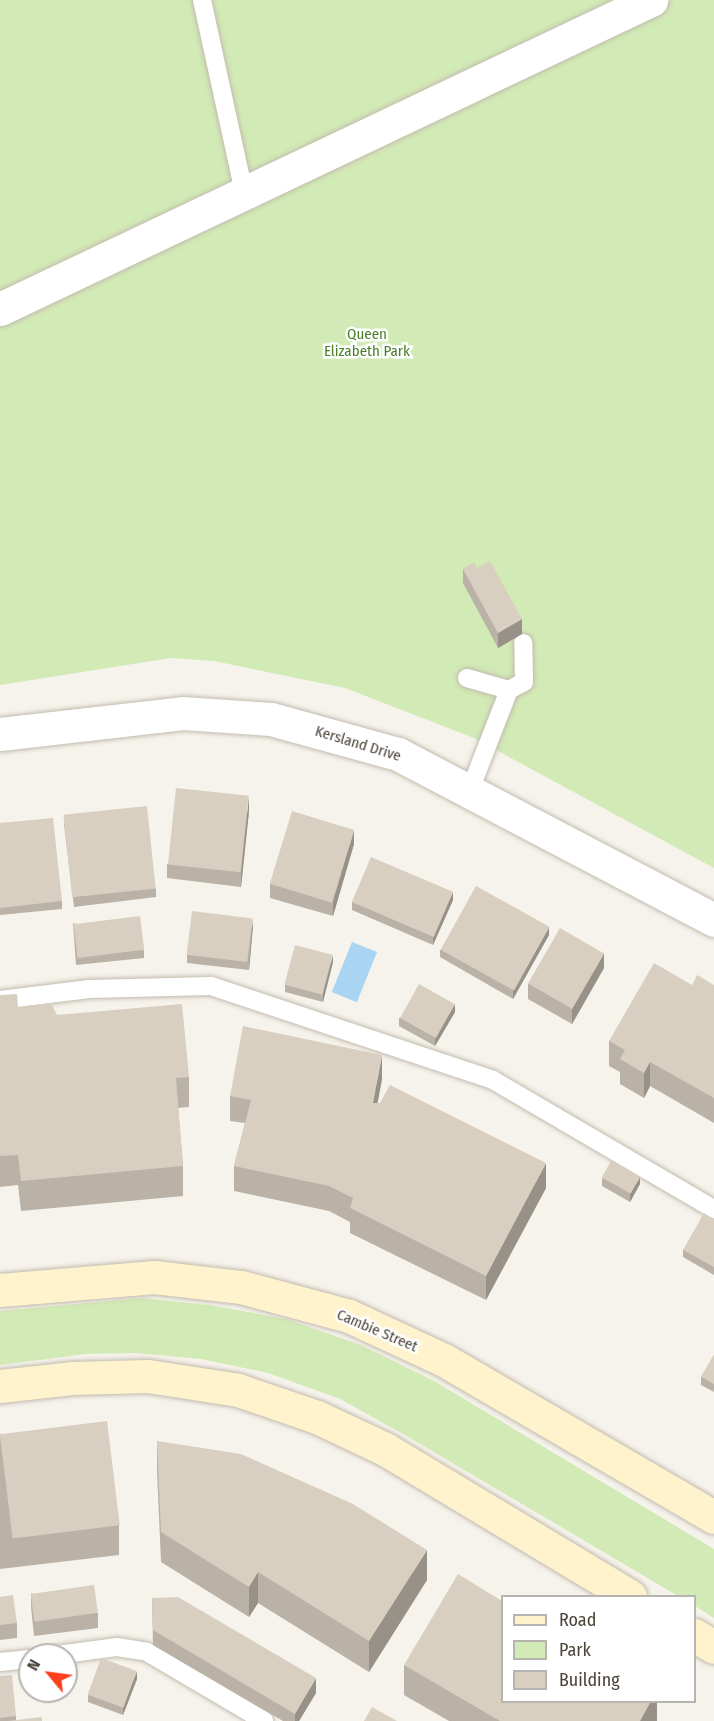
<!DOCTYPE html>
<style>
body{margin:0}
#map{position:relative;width:714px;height:1721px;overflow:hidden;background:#f6f3ec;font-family:"Fira Sans Condensed",sans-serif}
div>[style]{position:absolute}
.green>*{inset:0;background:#d2eab5}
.water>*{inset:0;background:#a9d4f2;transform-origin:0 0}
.roads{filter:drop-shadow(0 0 2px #c2bbae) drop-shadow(0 0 2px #c2bbae)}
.lane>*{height:18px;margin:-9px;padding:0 9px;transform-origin:9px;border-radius:9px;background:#fff}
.street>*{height:33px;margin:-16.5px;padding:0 16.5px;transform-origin:16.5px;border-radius:16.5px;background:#fff}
.secondary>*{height:33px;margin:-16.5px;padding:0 16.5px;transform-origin:16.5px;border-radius:16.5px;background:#fff3cd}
.wall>*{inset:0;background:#bab2a6}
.shaded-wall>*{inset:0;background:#979187}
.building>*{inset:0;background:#d8cfc1;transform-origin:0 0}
span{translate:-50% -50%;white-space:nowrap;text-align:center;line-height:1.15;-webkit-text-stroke:5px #fff;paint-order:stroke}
.park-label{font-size:15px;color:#4a7f2a}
.street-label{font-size:15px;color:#4b4439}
.legend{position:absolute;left:501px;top:1595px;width:195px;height:108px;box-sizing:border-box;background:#fff;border:2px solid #b7b4b0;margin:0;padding:8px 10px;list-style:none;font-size:18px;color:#4b4439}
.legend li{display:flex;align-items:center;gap:12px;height:30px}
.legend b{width:30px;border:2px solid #b7b4b0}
.north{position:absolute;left:18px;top:1643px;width:60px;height:60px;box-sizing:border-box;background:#fff;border:2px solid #b7b4b0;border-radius:50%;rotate:299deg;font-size:16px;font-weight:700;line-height:24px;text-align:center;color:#4b4439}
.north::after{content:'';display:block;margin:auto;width:21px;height:27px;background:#fc3f1d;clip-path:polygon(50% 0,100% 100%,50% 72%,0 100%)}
</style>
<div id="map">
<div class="green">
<i style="clip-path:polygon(0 0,714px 0,714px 868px,474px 738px,345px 688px,214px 661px,171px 658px,0 685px)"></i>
<i style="clip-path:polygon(141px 1298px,209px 1305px,286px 1319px,361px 1345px,434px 1381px,714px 1549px,714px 1618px,695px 1606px,694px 1596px,678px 1596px,405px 1435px,340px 1399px,268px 1373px,201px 1359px,136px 1353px,86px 1354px,0 1365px,0 1311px)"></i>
</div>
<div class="water">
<i style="left:352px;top:942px;width:27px;height:54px;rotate:22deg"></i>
</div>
<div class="roads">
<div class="lane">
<i style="left:202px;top:0;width:198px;rotate:77.7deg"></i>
<i style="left:467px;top:678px;width:44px;rotate:15.9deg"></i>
<i style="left:509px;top:690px;width:17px;rotate:-28deg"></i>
<i style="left:524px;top:682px;width:39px;rotate:-91deg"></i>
<i style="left:470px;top:790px;width:107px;rotate:-68.7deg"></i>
<i style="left:0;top:1000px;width:90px;rotate:-7deg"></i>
<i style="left:89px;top:989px;width:122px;rotate:-1.4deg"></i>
<i style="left:211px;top:986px;width:297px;rotate:18.4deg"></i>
<i style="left:493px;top:1080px;width:256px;rotate:30.3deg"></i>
<i style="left:57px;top:1655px;width:61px;rotate:-7.6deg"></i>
<i style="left:117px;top:1647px;width:30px;rotate:9deg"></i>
<i style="left:147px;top:1652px;width:136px;rotate:30.5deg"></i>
<i style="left:0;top:1662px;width:30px;rotate:-6deg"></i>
</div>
<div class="street">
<i style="left:0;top:309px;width:721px;rotate:-25.39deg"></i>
<i style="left:0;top:734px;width:184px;rotate:-6.5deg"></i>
<i style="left:183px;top:713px;width:88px;rotate:3.9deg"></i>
<i style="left:271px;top:719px;width:132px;rotate:15.4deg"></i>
<i style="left:398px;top:754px;width:357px;rotate:27.7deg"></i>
</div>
<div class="secondary">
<i style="left:0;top:1290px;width:155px;rotate:-4.8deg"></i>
<i style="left:154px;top:1277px;width:88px;rotate:6.6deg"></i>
<i style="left:241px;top:1287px;width:112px;rotate:15deg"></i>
<i style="left:349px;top:1316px;width:105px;rotate:24.9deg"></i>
<i style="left:444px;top:1360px;width:312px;rotate:30.2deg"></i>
<i style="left:0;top:1386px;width:72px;rotate:-6.3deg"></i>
<i style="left:72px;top:1378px;width:76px;rotate:-1.5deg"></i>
<i style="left:148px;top:1376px;width:91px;rotate:8.8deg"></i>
<i style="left:238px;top:1390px;width:83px;rotate:18.9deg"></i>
<i style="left:317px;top:1417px;width:75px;rotate:25.2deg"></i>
<i style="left:385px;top:1449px;width:286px;rotate:31deg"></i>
<i style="left:694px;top:1635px;width:23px;rotate:31deg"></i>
</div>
</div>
<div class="wall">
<i style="clip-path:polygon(463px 569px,522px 634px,498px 648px,463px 583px)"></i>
<i style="clip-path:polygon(249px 811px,241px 887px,167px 878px,167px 864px)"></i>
<i style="clip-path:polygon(64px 816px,156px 889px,156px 897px,74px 907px,64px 824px)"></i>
<i style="clip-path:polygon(0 823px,62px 901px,62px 909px,0 915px)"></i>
<i style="clip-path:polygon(354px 844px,333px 916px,270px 898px,270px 884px)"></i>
<i style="clip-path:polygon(453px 900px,433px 945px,352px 910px,352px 902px)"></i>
<i style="clip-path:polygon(73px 923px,144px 950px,144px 958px,76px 965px)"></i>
<i style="clip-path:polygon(253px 926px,249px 970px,187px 963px,187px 955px)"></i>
<i style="clip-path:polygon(549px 935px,513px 999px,440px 957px,440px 950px)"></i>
<i style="clip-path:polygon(333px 962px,323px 1002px,285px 992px,285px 985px)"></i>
<i style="clip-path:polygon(604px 968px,572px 1024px,528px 999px,528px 984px)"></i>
<i style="clip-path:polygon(692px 985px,714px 985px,714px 1123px,650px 1086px,644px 1098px,620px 1084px,620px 1072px,609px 1066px,609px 1041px)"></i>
<i style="clip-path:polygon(0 995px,18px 1007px,57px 1015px,189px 1077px,189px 1107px,178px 1108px,183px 1166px,183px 1196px,21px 1211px,18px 1185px,0 1187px)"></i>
<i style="clip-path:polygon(455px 1012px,435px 1046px,399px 1026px,399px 1018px)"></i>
<i style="clip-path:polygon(382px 1079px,377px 1103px,546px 1188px,486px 1300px,350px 1233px,350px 1222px,329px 1211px,234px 1191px,234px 1166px,245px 1123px,230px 1121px,230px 1096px)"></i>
<i style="clip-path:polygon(602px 1178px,640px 1184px,630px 1202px,602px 1186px)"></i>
<i style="clip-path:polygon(714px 1219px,714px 1275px,683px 1257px,683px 1250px)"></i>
<i style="clip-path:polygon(714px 1355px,714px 1392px,701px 1385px,701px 1377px)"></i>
<i style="clip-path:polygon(0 1434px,119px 1525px,119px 1555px,0 1569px)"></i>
<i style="clip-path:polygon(157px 1441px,427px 1580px,369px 1672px,258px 1603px,249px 1617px,161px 1562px,157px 1472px)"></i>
<i style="clip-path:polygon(31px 1593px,98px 1613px,98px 1628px,34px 1636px,31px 1607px)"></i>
<i style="clip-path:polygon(0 1597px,17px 1623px,17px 1638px,0 1640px)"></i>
<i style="clip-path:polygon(152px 1598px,316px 1693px,299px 1721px,283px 1721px,153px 1645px)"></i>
<i style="clip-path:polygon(404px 1665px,657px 1701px,657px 1721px,449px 1721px,404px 1695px)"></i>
<i style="clip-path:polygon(0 1676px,16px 1716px,16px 1720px,42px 1721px,0 1721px)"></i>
<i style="clip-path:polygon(137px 1679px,123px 1715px,88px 1702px,88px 1695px)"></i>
</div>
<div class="shaded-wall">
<i style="clip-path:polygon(522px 619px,522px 634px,498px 648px,498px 633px)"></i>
<i style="clip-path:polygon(249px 796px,249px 811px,241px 887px,241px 872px)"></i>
<i style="clip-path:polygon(354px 830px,354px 844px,333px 916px,333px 902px)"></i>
<i style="clip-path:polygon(453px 892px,453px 900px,433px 945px,433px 938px)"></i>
<i style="clip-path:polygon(253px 918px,253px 926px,249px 970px,249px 962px)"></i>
<i style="clip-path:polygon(549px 927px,549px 935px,513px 999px,513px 991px)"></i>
<i style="clip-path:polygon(604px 953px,604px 968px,572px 1024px,572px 1009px)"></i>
<i style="clip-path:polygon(333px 955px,333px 962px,323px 1002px,323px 994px)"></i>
<i style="clip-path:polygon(455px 1004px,455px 1012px,435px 1046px,435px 1038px)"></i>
<i style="clip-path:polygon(382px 1055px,382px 1079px,373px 1128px,373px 1103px)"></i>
<i style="clip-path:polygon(650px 1062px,650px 1086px,644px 1098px,644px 1073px)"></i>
<i style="clip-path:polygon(546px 1163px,546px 1188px,486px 1300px,486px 1276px)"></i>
<i style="clip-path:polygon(640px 1177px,640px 1184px,630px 1202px,630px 1194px)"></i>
<i style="clip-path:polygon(427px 1550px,427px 1580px,369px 1672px,369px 1641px)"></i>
<i style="clip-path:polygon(258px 1572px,258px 1603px,249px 1617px,249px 1587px)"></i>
<i style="clip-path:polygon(137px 1671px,137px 1679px,123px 1715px,123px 1707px)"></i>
<i style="clip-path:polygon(316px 1678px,316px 1693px,299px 1721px,295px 1721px,295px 1714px)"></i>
<i style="clip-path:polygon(651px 1701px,657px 1701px,657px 1721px,640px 1721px)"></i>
</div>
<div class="building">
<i style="clip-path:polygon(490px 561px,522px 619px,498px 633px,463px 569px,474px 562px,477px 568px)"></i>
<i style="left:176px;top:788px;width:73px;height:77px;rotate:6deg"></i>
<i style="left:147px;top:806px;width:83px;height:84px;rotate:84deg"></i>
<i style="left:292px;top:811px;width:65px;height:76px;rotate:17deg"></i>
<i style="clip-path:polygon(53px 818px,62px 901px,0 908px,0 823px)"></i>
<i style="left:371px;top:857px;width:89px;height:49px;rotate:23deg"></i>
<i style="left:476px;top:886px;width:84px;height:73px;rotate:29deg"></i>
<i style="left:192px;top:911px;width:61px;height:44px;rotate:7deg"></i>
<i style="left:140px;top:916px;width:34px;height:67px;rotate:83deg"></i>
<i style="left:560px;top:928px;width:51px;height:64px;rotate:30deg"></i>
<i style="left:295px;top:945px;width:39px;height:41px;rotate:15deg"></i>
<i style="clip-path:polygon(654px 963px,692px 985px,697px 975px,714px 985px,714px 1098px,650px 1062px,644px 1073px,620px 1059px,625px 1050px,609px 1041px)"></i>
<i style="left:419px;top:984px;width:41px;height:39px;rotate:29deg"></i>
<i style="clip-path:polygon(17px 994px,18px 1007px,51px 1003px,57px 1015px,182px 1004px,189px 1077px,176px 1078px,183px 1166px,21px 1181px,18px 1155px,0 1156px,0 995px)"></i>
<i style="clip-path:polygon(243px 1026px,382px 1055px,373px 1103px,380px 1103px,390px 1085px,546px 1163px,486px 1276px,350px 1208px,353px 1198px,329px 1186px,234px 1166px,251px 1100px,230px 1096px)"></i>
<i style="left:611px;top:1161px;width:33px;height:19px;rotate:29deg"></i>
<i style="clip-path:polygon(704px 1213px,714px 1219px,714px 1267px,683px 1250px)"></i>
<i style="clip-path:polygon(714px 1355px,714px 1384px,701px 1377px)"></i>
<i style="left:107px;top:1421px;width:105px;height:108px;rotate:83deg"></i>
<i style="clip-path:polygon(157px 1441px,241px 1454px,353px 1504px,427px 1550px,369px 1641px,258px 1572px,249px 1587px,161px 1532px)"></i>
<i style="clip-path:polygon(458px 1574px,502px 1601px,502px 1701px,651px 1701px,640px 1721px,500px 1721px,404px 1665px)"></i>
<i style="left:94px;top:1585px;width:28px;height:64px;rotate:82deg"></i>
<i style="clip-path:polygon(13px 1595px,17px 1623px,0 1625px,0 1597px)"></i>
<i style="clip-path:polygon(178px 1597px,316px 1678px,295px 1714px,153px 1630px,152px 1598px)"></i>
<i style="left:101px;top:1658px;width:38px;height:39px;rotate:20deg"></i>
<i style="clip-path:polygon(12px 1675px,16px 1716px,0 1718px,0 1676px)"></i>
<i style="clip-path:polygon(372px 1707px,397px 1721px,364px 1721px)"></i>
<i style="clip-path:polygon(42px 1717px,42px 1721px,8px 1721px)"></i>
</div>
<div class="park-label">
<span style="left:367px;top:343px">Queen<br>Elizabeth Park</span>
</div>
<div class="street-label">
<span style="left:358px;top:744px;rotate:17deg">Kersland Drive</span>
<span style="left:377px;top:1331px;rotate:23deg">Cambie Street</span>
</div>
<ul class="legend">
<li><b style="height:8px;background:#fff3cd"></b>Road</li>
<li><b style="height:16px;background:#d2eab5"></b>Park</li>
<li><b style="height:16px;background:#d8cfc1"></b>Building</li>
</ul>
<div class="north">N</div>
</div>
